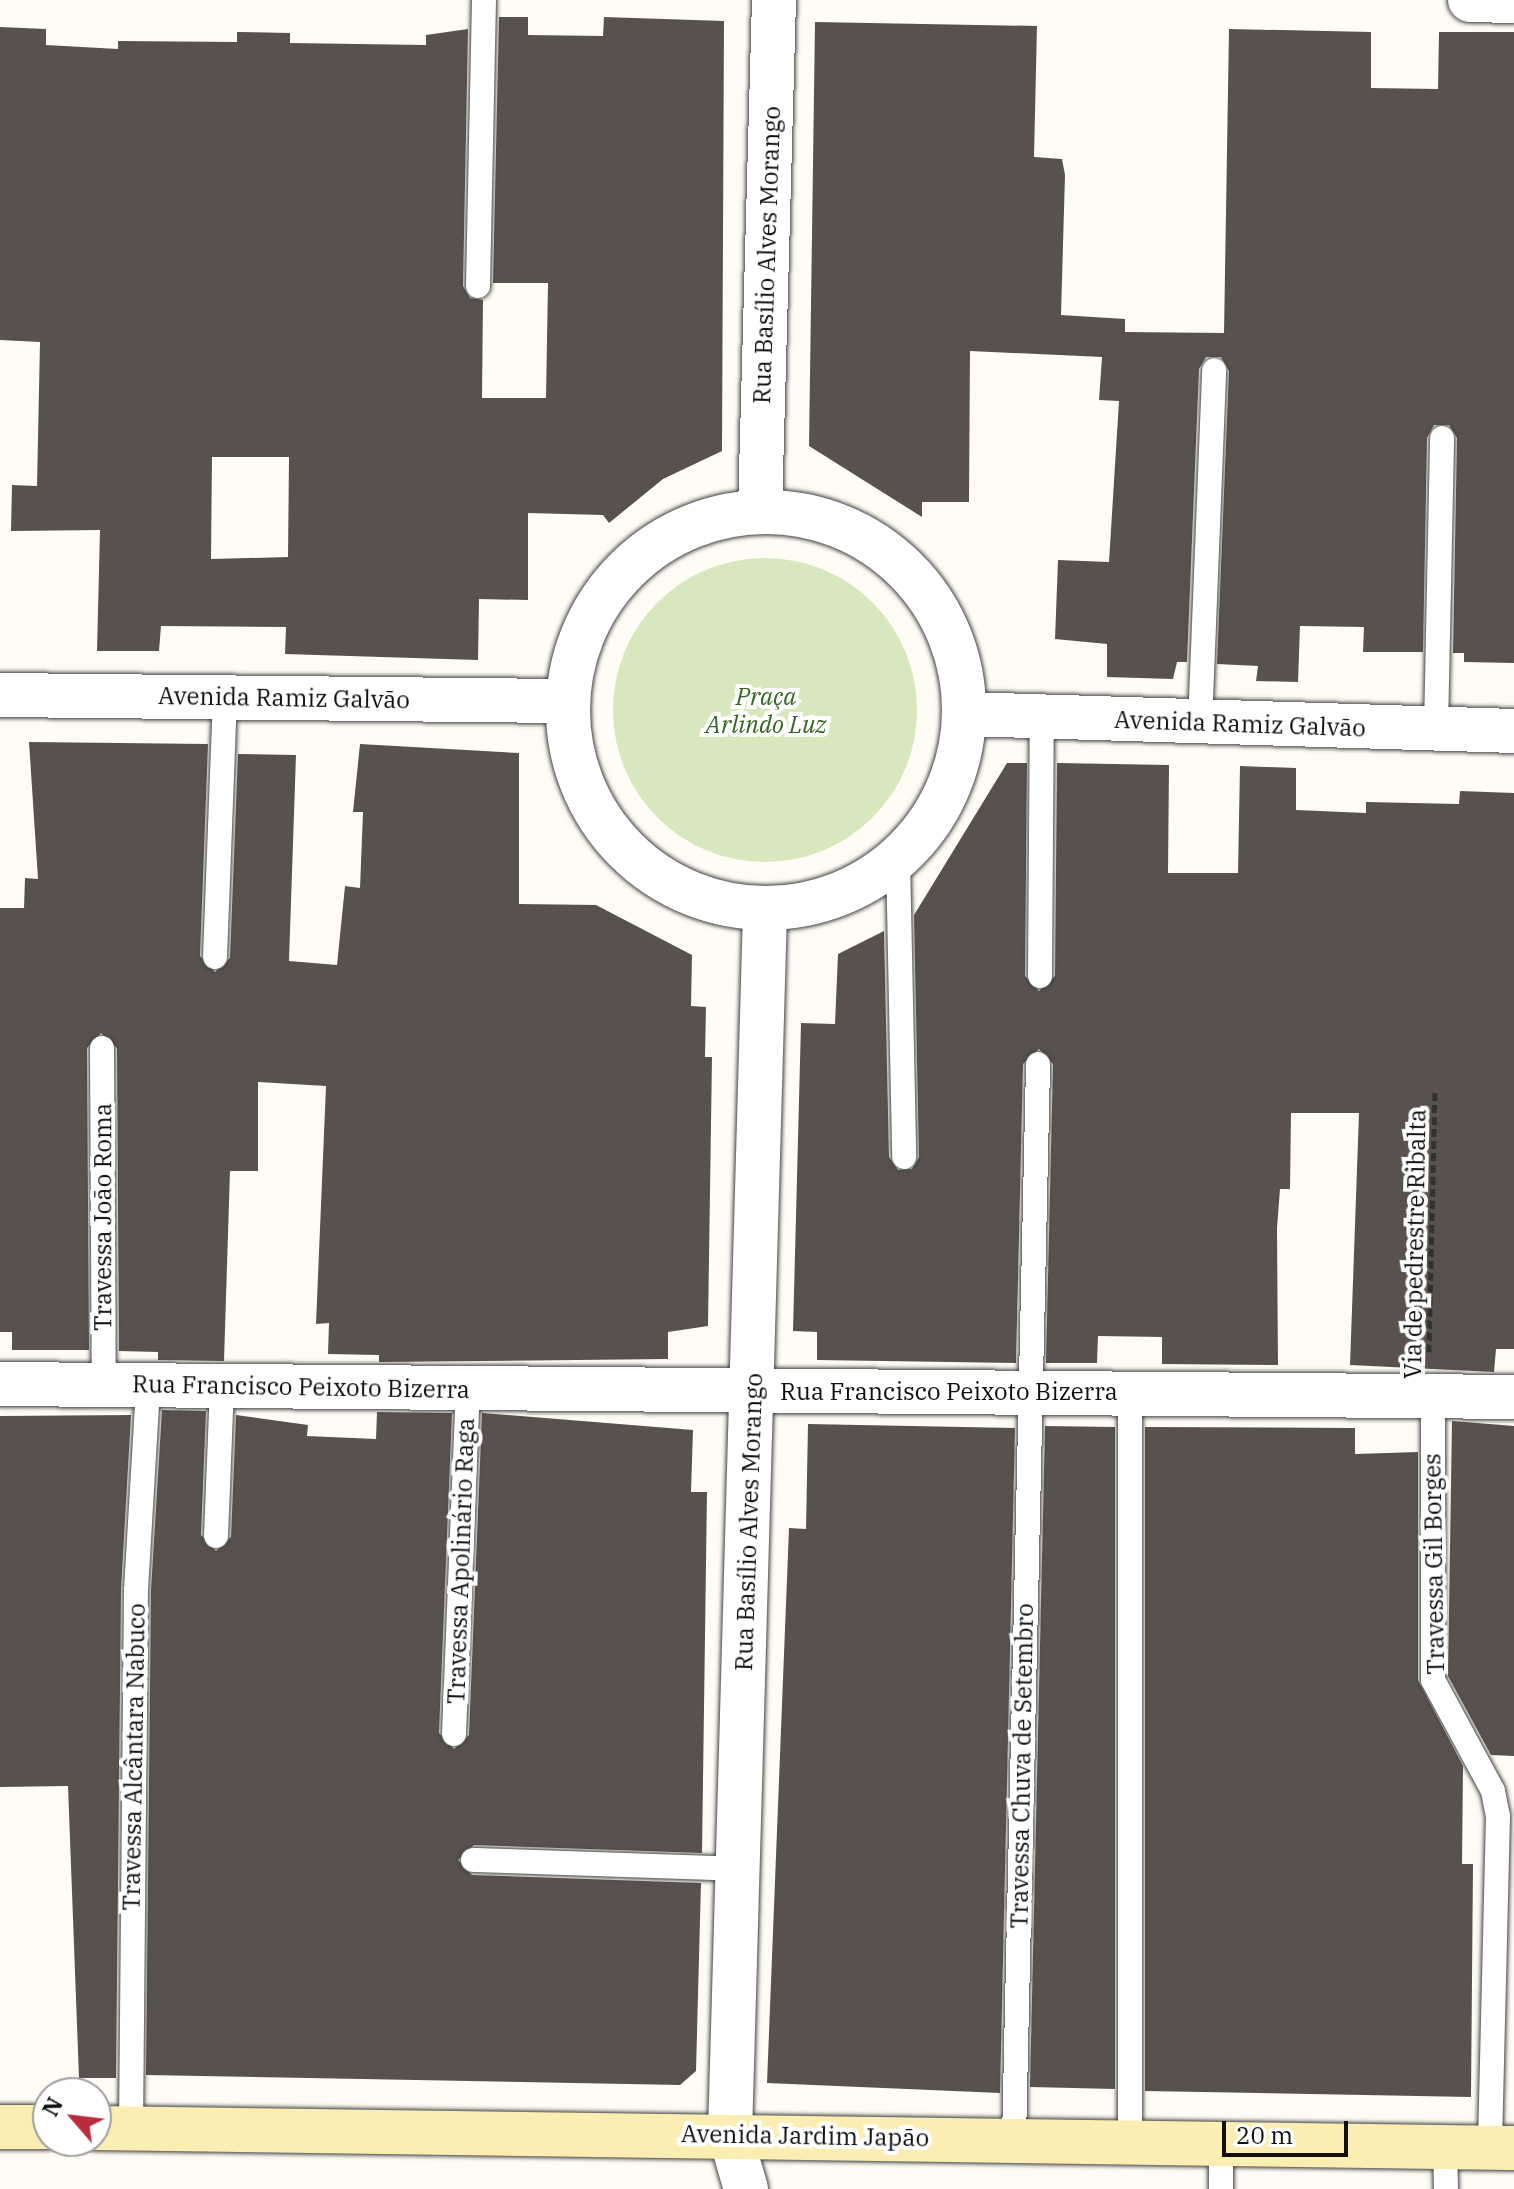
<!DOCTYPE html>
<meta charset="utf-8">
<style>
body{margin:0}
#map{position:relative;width:1514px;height:2189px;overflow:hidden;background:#fefcf4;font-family:"IBM Plex Serif",serif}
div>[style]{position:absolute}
.green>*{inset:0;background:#d7e8be}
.round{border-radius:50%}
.building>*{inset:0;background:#59514d}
.path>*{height:5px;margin-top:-2.5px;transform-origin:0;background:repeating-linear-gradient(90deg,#323232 0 8px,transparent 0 12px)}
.roads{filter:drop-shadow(0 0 2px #434343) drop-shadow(0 0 2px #434343)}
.service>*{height:24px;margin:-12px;padding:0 12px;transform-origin:12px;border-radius:12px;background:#fff}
.minor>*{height:44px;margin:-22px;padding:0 22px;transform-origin:22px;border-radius:22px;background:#fff}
.tertiary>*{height:44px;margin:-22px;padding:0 22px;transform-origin:22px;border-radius:22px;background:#fff}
.tertiary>.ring{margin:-22px;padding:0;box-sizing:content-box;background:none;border:44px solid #fff;border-radius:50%}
.secondary>*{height:44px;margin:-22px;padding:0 22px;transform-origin:22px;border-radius:22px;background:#fbeeb2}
span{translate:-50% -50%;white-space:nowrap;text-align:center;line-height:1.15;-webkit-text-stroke:8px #fff;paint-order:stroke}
.street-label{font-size:24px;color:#101010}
.park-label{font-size:24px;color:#356622;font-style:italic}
.north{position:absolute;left:32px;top:2077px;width:80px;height:80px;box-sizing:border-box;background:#fff;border:2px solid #9f9f9f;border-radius:50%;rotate:298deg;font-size:22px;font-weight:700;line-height:32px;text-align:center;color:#101010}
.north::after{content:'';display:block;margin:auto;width:28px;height:36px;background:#bb2d3e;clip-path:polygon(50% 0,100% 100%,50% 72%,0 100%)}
.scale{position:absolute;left:1222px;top:2121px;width:126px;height:36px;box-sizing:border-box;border:4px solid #101010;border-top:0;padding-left:10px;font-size:24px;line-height:28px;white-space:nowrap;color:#101010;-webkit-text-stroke:6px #fff;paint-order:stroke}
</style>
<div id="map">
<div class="green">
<i class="round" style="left:613px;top:558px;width:304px;height:304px"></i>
</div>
<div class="building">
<i style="clip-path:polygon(evenodd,499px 17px,528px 17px,528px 35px,603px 36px,604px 17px,724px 21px,722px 451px,663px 479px,609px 523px,603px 515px,528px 513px,528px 600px,479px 599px,478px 660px,285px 654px,286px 627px,161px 626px,159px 651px,97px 651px,100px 530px,11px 531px,12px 485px,37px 486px,40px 342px,0 340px,0 27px,46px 29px,46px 45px,118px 49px,118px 41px,237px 42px,237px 32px,290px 33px,290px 43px,426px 45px,426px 35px,468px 29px,463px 286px,470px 298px,483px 300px,482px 398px,546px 398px,548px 283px,493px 283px,499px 17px,212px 457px,289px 457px,288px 557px,211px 559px,212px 457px)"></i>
<i style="clip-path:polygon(815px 22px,1037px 26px,1034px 157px,1062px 159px,1065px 175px,1061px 315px,1125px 319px,1125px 332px,1224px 333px,1229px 29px,1371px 32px,1371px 88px,1438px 89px,1439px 32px,1514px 32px,1514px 663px,1464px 662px,1464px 653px,1453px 653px,1457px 438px,1449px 425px,1434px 425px,1427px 438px,1423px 652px,1363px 652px,1364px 627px,1300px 626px,1298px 682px,1256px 681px,1258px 666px,1217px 664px,1229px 371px,1221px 357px,1206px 357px,1199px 369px,1187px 662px,1177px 662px,1173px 679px,1107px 677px,1107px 644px,1055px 639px,1058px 560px,1109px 562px,1119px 401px,1099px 400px,1102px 357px,970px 351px,969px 502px,922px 502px,922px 517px,809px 446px)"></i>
<i style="clip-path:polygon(29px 742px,208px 744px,200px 956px,215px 972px,230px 958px,238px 754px,296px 755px,289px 961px,337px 965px,345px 886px,360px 888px,363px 812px,353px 812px,360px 744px,519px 753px,519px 904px,596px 905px,692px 955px,691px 1006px,706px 1007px,705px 1057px,712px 1057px,708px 1326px,668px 1332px,668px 1359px,379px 1362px,379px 1355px,328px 1354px,329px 1323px,316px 1324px,326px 1086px,258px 1082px,258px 1171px,230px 1171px,224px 1361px,158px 1360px,158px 1352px,119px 1351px,117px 1048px,101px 1033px,87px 1048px,89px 1350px,12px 1350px,12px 1332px,0 1332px,0 908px,24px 908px,25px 878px,38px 879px)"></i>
<i style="clip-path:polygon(1007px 763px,1027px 763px,1025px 976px,1039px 991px,1055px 976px,1057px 763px,1169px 765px,1168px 873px,1238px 873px,1240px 766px,1296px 768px,1296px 810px,1366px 813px,1366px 802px,1459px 804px,1460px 791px,1514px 793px,1514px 1349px,1496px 1349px,1494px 1372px,1350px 1365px,1359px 1113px,1291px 1113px,1290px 1189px,1280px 1189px,1277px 1228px,1278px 1365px,1162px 1364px,1162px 1337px,1098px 1336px,1097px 1363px,1046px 1363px,1053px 1064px,1039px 1049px,1023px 1064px,1016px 1363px,817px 1360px,817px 1332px,793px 1331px,801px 1023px,835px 1024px,838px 954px,884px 931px,889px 1157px,898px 1170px,912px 1169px,919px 1157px,914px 915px)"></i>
<i style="clip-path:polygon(162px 1410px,206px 1411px,201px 1535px,216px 1551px,231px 1537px,236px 1415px,308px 1425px,307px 1436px,376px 1439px,377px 1412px,452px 1413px,439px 1733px,454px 1749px,469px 1735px,482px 1413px,693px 1430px,691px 1492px,707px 1492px,702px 1853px,474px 1845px,458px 1860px,472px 1875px,701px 1883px,696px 2071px,680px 2085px,146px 2075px,151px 1590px)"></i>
<i style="clip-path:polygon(131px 1415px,121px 1590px,116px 2078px,79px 2078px,68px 1786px,0 1787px,0 1416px)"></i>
<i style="clip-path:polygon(1452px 1421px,1514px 1426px,1514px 1756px,1491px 1755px,1448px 1676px)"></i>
<i style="clip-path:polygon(808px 1424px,1015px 1428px,1000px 2093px,767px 2083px,789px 1528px,806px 1529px)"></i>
<i style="clip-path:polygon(1045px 1426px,1115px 1427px,1115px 2089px,1030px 2087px)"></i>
<i style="clip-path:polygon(1145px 1427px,1355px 1428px,1355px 1454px,1418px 1452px,1418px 1680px,1463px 1766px,1462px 1864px,1473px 1864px,1471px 2097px,1145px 2091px)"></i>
</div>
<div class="path">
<i style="left:1429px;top:1352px;width:261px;rotate:-88.7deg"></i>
</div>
<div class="roads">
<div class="service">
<i style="left:478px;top:286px;width:286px;rotate:-88.8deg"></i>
<i style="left:1200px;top:724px;width:354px;rotate:-87.7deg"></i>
<i style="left:1436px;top:729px;width:291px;rotate:-88.8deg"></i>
<i style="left:898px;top:859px;width:298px;rotate:88.8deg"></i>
<i style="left:215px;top:957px;width:260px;rotate:-87.8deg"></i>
<i style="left:1040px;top:976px;width:259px;rotate:-89.6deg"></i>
<i style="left:102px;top:1048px;width:337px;rotate:89.7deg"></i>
<i style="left:1433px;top:1397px;width:283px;rotate:90deg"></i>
<i style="left:1433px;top:1680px;width:126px;rotate:61.6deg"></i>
<i style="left:1493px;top:1791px;width:25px;rotate:79deg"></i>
<i style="left:1498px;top:1816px;width:331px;rotate:91.4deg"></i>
<i style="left:216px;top:1536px;width:150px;rotate:-87.7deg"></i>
<i style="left:454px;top:1734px;width:346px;rotate:-87.7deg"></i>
<i style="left:473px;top:1860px;width:266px;rotate:1.9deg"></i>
<i style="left:131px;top:2128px;width:538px;rotate:-89.47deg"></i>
<i style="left:136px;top:1590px;width:205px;rotate:-86.6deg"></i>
<i style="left:1014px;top:2140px;width:1076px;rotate:-88.72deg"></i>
<i style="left:1130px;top:2142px;width:748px;rotate:-90deg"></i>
<i style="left:1221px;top:2145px;width:44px;rotate:90deg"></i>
<i style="left:1445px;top:2147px;width:42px;rotate:88.6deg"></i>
</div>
<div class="minor">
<i style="left:1470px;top:0;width:44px;rotate:1.3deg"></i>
<i style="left:0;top:695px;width:567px;rotate:0.61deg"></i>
<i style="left:965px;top:714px;width:549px;rotate:1.77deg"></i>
<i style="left:0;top:1384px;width:1514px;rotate:0.49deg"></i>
</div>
<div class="tertiary">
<i style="left:760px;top:510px;width:510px;rotate:-88.43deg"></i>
<i class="ring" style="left:568px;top:512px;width:352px;height:352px"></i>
<i style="left:746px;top:2189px;width:57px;rotate:-106.2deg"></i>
<i style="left:730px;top:2134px;width:1225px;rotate:-88.36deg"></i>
</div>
<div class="secondary">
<i style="left:0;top:2127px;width:48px"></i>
<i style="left:96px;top:2128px;width:1418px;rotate:0.81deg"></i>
</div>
</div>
<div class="street-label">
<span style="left:767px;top:255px;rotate:-88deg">Rua Basílio Alves Morango</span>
<span style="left:284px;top:698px;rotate:1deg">Avenida Ramiz Galvão</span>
<span style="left:1240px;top:724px;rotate:2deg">Avenida Ramiz Galvão</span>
<span style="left:103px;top:1217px;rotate:-90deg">Travessa João Roma</span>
<span style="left:1415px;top:1244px;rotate:-89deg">Via de pedrestre Ribalta</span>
<span style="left:301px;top:1387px;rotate:1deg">Rua Francisco Peixoto Bizerra</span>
<span style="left:949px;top:1392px">Rua Francisco Peixoto Bizerra</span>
<span style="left:749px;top:1522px;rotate:-88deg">Rua Basílio Alves Morango</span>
<span style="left:461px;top:1561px;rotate:-88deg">Travessa Apolinário Raga</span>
<span style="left:1434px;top:1564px;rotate:-91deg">Travessa Gil Borges</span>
<span style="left:134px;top:1757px;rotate:-89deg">Travessa Alcântara Nabuco</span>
<span style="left:1022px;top:1766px;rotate:-89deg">Travessa Chuva de Setembro</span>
<span style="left:805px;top:2136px;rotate:1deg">Avenida Jardim Japão</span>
</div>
<div class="park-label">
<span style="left:766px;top:711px">Praça<br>Arlindo Luz</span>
</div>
<div class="north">N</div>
<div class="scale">20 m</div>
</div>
